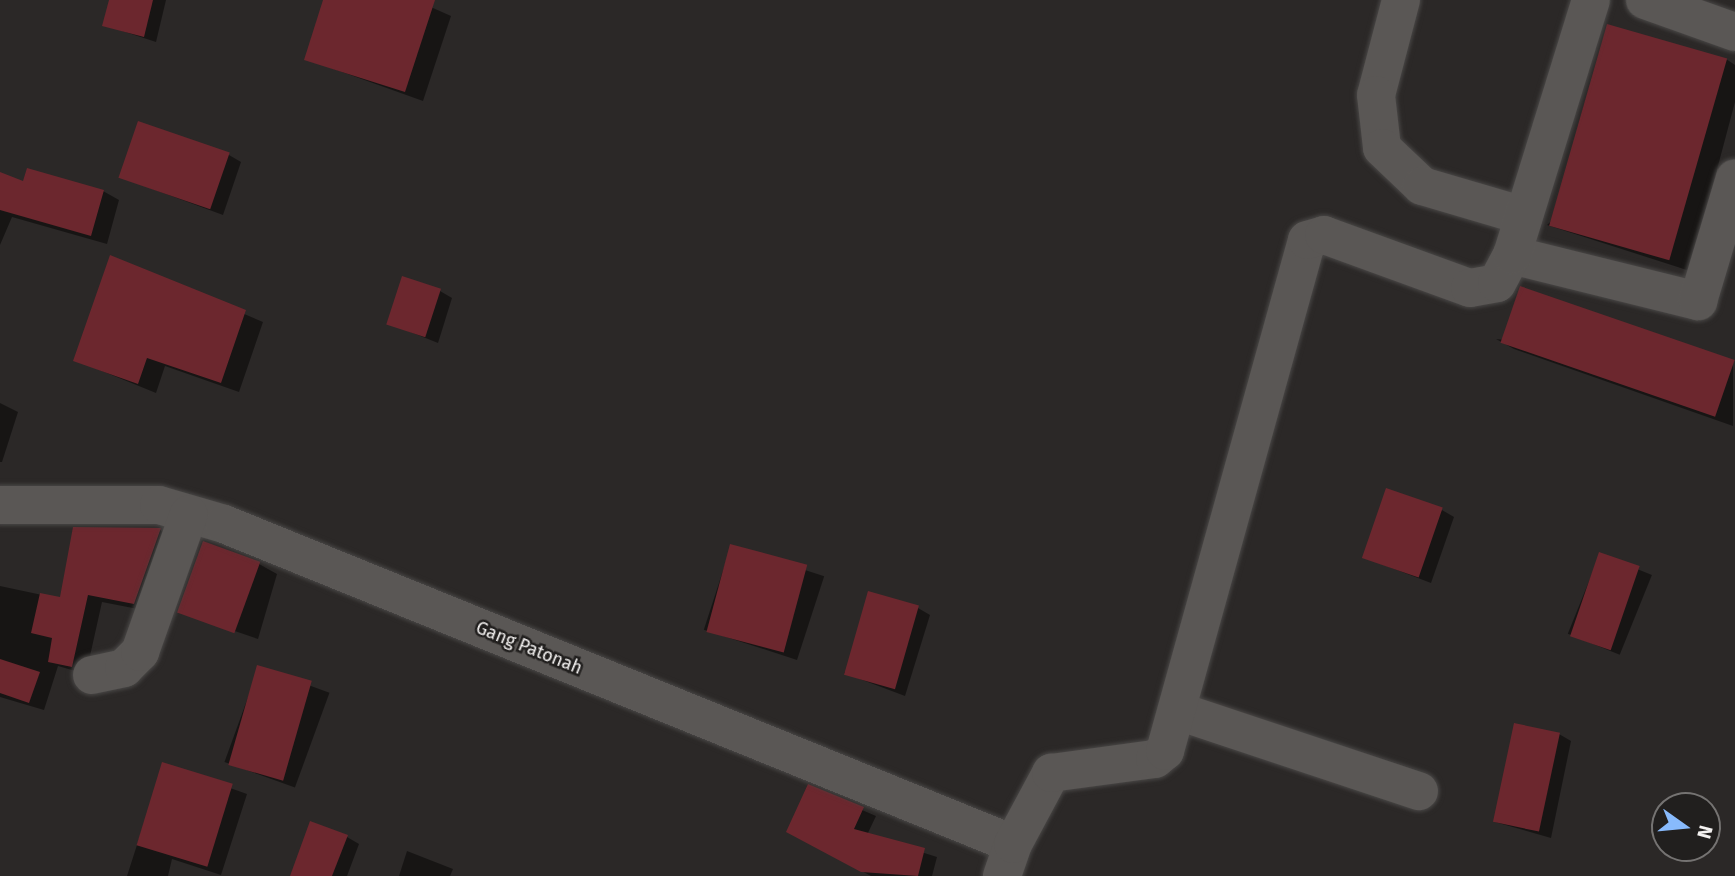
<!DOCTYPE html>
<style>
body{margin:0}
#map{position:relative;width:1735px;height:876px;overflow:hidden;background:#2b2827;font-family:"Fira Sans",sans-serif}
div>[style]{position:absolute}
.shadow>*{inset:0;background:#0007;transform-origin:0 0}
.building>*{inset:0;background:#6c272e;transform-origin:0 0}
.roads{filter:drop-shadow(0 0 2px #494746) drop-shadow(0 0 2px #494746)}
.minor>*{height:38px;margin:-19px;padding:0 19px;transform-origin:19px;border-radius:19px;background:#5a5755}
span{translate:-50% -50%;white-space:nowrap;text-align:center;line-height:1.15;-webkit-text-stroke:5px #211f1e;paint-order:stroke}
.street-label{font-size:18px;color:#f3f1f0}
.north{position:absolute;left:1651px;top:792px;width:70px;height:70px;box-sizing:border-box;background:#211f1e;border:2px solid #757372;border-radius:50%;rotate:105deg;font-size:19px;font-weight:700;line-height:28px;text-align:center;color:#f3f1f0}
.north::after{content:'';display:block;margin:auto;width:24px;height:32px;background:#88bafc;clip-path:polygon(50% 0,100% 100%,50% 72%,0 100%)}
</style>
<div id="map">
<div class="shadow">
<i style="clip-path:polygon(111px 0,166px 0,156px 42px,104px 25px)"></i>
<i style="clip-path:polygon(325px 0,415px 0,451px 16px,423px 101px,306px 59px)"></i>
<i style="clip-path:polygon(1726px 59px,1735px 65px,1735px 102px,1690px 271px,1547px 225px)"></i>
<i style="clip-path:polygon(229px 155px,241px 162px,223px 215px,120px 177px)"></i>
<i style="clip-path:polygon(0 173px,24px 184px,103px 191px,119px 200px,107px 244px,12px 217px,0 245px)"></i>
<i style="clip-path:polygon(111px 257px,263px 322px,239px 392px,165px 366px,156px 393px,75px 360px)"></i>
<i style="clip-path:polygon(440px 291px,452px 298px,438px 343px,388px 323px)"></i>
<i style="clip-path:polygon(1496px 339px,1733px 363px,1733px 426px,1514px 349px)"></i>
<i style="clip-path:polygon(0 403px,18px 412px,2px 462px,0 462px)"></i>
<i style="clip-path:polygon(1442px 510px,1454px 517px,1431px 583px,1363px 557px)"></i>
<i style="clip-path:polygon(160px 530px,174px 538px,148px 611px,102px 602px,86px 674px,58px 666px,44px 710px,0 697px,0 586px,61px 599px)"></i>
<i style="left:731px;top:546px;width:98px;height:88px;rotate:18deg"></i>
<i style="left:1600px;top:554px;width:56px;height:86px;rotate:22deg"></i>
<i style="clip-path:polygon(259px 564px,277px 574px,258px 639px,179px 612px)"></i>
<i style="clip-path:polygon(918px 608px,930px 615px,905px 696px,844px 673px)"></i>
<i style="left:259px;top:667px;width:75px;height:101px;rotate:20deg"></i>
<i style="clip-path:polygon(1559px 734px,1571px 741px,1551px 838px,1495px 822px)"></i>
<i style="clip-path:polygon(163px 764px,247px 794px,221px 875px,172px 859px,168px 876px,127px 876px)"></i>
<i style="clip-path:polygon(809px 787px,876px 816px,867px 835px,937px 857px,932px 876px,871px 876px,800px 838px)"></i>
<i style="clip-path:polygon(347px 837px,359px 844px,347px 876px,291px 876px)"></i>
<i style="clip-path:polygon(407px 851px,453px 869px,450px 876px,399px 876px)"></i>
</div>
<div class="building">
<i style="clip-path:polygon(109px 0,153px 0,144px 37px,102px 26px)"></i>
<i style="clip-path:polygon(323px 0,435px 0,405px 92px,304px 60px)"></i>
<i style="left:1607px;top:24px;width:125px;height:210px;rotate:16deg"></i>
<i style="left:138px;top:121px;width:97px;height:60px;rotate:19deg"></i>
<i style="clip-path:polygon(27px 168px,104px 190px,91px 236px,0 210px,0 172px,23px 181px)"></i>
<i style="clip-path:polygon(110px 255px,246px 310px,221px 383px,147px 358px,138px 384px,73px 361px)"></i>
<i style="left:402px;top:276px;width:41px;height:51px;rotate:18deg"></i>
<i style="left:1520px;top:286px;width:227px;height:60px;rotate:19deg"></i>
<i style="left:1386px;top:488px;width:60px;height:74px;rotate:19deg"></i>
<i style="clip-path:polygon(73px 527px,161px 528px,134px 604px,88px 595px,72px 667px,48px 662px,52px 638px,31px 633px,40px 593px,60px 597px)"></i>
<i style="left:203px;top:541px;width:61px;height:76px;rotate:20deg"></i>
<i style="left:730px;top:544px;width:80px;height:91px;rotate:15deg"></i>
<i style="left:1599px;top:552px;width:43px;height:89px;rotate:19deg"></i>
<i style="left:868px;top:591px;width:53px;height:87px;rotate:16deg"></i>
<i style="clip-path:polygon(0 659px,40px 672px,29px 703px,0 693px)"></i>
<i style="left:257px;top:665px;width:57px;height:104px;rotate:16deg"></i>
<i style="left:1514px;top:723px;width:47px;height:101px;rotate:12deg"></i>
<i style="left:162px;top:762px;width:74px;height:87px;rotate:17deg"></i>
<i style="clip-path:polygon(808px 784px,864px 807px,854px 829px,925px 848px,918px 876px,861px 872px,786px 832px)"></i>
<i style="clip-path:polygon(310px 821px,348px 835px,332px 876px,290px 876px)"></i>
</div>
<div class="roads">
<div class="minor">
<i style="left:1401px;top:0;width:98px;rotate:104.7deg"></i>
<i style="left:1376px;top:95px;width:53px;rotate:83.5deg"></i>
<i style="left:1382px;top:148px;width:55px;rotate:43.5deg"></i>
<i style="left:1422px;top:186px;width:106px;rotate:16.4deg"></i>
<i style="left:1645px;top:0;width:96px;rotate:19.6deg"></i>
<i style="left:1512px;top:255px;width:192px;rotate:13.9deg"></i>
<i style="left:1698px;top:301px;width:128px;rotate:-73.3deg"></i>
<i style="left:0;top:505px;width:159px"></i>
<i style="left:159px;top:505px;width:68px;rotate:16.3deg"></i>
<i style="left:224px;top:524px;width:851px;rotate:22.08deg"></i>
<i style="left:1013px;top:844px;width:34px;rotate:109deg"></i>
<i style="left:92px;top:675px;width:33px;rotate:-12deg"></i>
<i style="left:124px;top:668px;width:23px;rotate:-45deg"></i>
<i style="left:140px;top:652px;width:146px;rotate:-70.5deg"></i>
<i style="left:1178px;top:711px;width:254px;rotate:18.4deg"></i>
<i style="left:1013px;top:844px;width:81px;rotate:-61.8deg"></i>
<i style="left:1051px;top:773px;width:105px;rotate:-7.7deg"></i>
<i style="left:1155px;top:759px;width:13px;rotate:-39deg"></i>
<i style="left:1165px;top:751px;width:530px;rotate:-74.47deg"></i>
<i style="left:1307px;top:240px;width:18px;rotate:-16deg"></i>
<i style="left:1324px;top:235px;width:155px;rotate:20deg"></i>
<i style="left:1470px;top:288px;width:27px;rotate:-10deg"></i>
<i style="left:1497px;top:283px;width:32px;rotate:-62deg"></i>
<i style="left:1512px;top:255px;width:267px;rotate:-72.8deg"></i>
</div>
</div>
<div class="street-label">
<span style="left:529px;top:648px;rotate:22deg">Gang Patonah</span>
</div>
<div class="north">N</div>
</div>
